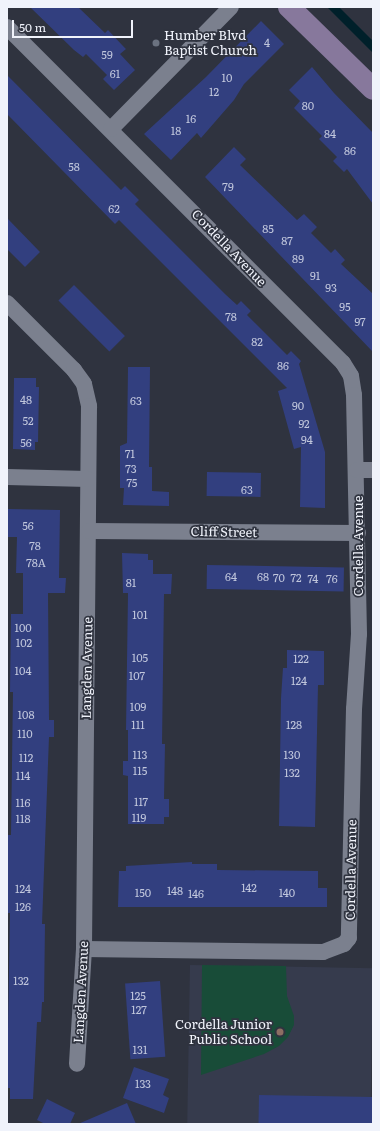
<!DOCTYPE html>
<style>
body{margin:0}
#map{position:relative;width:380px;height:1131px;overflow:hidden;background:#2f333f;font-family:Literata,serif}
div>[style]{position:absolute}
.built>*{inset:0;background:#363b4d;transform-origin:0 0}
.green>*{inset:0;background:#184c38}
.water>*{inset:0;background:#00202a}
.building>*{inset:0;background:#323f7f;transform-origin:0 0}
.street>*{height:16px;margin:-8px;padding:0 8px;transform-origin:8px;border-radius:8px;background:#7b808e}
.secondary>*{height:22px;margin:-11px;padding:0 11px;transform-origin:11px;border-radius:11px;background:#87789c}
.dots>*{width:11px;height:11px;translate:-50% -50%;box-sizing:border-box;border:2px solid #2f333f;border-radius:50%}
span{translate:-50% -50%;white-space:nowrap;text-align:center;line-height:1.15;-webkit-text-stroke:3.5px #2f333f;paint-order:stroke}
.number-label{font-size:11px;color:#c0c6dc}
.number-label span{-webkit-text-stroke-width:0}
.poi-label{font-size:13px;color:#f0f3fb}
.left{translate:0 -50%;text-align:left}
.right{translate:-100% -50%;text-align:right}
.street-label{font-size:13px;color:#f0f3fb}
.frame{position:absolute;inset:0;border:8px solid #f0f3fb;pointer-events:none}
.scale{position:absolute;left:12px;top:20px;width:121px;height:18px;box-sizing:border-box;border:2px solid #f0f3fb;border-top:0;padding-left:5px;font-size:12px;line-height:14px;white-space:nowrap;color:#f0f3fb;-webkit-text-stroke:3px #2f333f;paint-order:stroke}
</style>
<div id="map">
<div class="built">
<i style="left:190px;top:965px;width:183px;height:159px;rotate:1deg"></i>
</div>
<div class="green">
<i style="clip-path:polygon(202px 965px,286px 966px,287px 996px,294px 1016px,294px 1025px,288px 1037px,279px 1046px,264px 1054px,201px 1075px)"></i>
</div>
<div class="water">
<i style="clip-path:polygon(327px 7px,339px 7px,373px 41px,373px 53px)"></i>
</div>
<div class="building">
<i style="clip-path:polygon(30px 7px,78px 7px,105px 33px,108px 30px,123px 46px,126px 49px,120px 54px,135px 70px,114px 90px,103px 79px,107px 75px,86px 54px,83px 57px,74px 50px)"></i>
<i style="clip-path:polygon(261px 21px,284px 44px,244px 84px,234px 100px,201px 138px,197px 133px,171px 160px,144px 134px,206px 77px)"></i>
<i style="clip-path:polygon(312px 67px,334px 93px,373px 133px,373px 204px,347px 169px,344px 172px,333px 161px,337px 157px,319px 139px,322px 136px,294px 108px,300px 101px,289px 90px)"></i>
<i style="clip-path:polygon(7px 75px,121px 190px,125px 186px,139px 200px,135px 204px,225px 294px,237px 305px,241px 301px,251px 311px,247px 315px,287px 355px,291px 351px,301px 361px,299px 364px,325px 452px,325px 508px,300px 507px,301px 447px,294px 449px,278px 391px,287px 388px,119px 220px,115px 224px,7px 114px)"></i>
<i style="clip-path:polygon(234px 147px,246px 159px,240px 165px,297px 220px,304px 214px,317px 227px,311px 233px,331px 253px,335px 249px,345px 260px,341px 264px,373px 294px,373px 352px,205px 177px)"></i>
<i style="clip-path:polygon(7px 218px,40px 252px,25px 267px,7px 249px)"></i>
<i style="left:74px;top:285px;width:72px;height:22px;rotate:45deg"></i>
<i style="clip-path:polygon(128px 367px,150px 367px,149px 467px,152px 467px,152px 491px,169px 492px,169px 506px,123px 505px,124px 488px,120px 488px,120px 446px,127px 443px)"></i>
<i style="clip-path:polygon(14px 378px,36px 378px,36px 387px,39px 387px,38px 442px,35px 442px,35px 450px,13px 449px)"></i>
<i style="left:207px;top:472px;width:54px;height:24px;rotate:1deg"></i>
<i style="clip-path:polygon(7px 509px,60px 510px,59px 578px,66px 578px,65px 593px,48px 593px,49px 720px,54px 720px,54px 737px,49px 737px,42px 924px,45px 924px,44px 1002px,42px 1002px,41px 1022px,37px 1022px,33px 1099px,10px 1099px,10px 1088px,7px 1088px,10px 913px,7px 913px,7px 835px,11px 835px,13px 692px,10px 692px,11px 614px,23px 614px,23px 573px,16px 573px,17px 537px,7px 537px)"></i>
<i style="clip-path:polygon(122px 553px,148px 554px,148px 560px,153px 560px,153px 574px,172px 574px,171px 594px,164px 594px,162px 744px,165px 744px,164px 799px,169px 799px,169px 817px,164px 817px,164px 824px,128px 824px,128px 776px,123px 775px,123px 761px,128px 761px,128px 730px,126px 730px,128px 593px,123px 593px)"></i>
<i style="left:207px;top:565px;width:137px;height:24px;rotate:1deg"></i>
<i style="clip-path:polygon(287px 650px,324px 651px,324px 685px,318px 685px,315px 827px,279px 826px,281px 698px,283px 668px,287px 668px)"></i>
<i style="clip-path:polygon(192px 862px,192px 864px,217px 864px,217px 870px,318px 871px,318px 888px,327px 888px,327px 907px,118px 907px,119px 871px,126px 871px,126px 866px)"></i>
<i style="left:160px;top:981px;width:76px;height:35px;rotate:86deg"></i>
<i style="clip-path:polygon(134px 1067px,169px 1079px,163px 1095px,169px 1098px,164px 1113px,123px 1098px)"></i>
<i style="left:259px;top:1095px;width:114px;height:29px;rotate:1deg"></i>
<i style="clip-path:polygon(47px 1099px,75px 1113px,70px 1124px,45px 1124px,37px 1120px)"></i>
<i style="clip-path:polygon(127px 1103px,136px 1124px,78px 1124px)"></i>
</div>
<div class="street">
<i style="left:7px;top:27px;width:475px;rotate:45deg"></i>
<i style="left:343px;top:363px;width:15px;rotate:58deg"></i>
<i style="left:351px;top:376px;width:19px;rotate:81deg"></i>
<i style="left:354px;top:395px;width:239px;rotate:88.8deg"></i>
<i style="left:359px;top:634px;width:75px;rotate:93.8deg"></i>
<i style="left:354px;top:709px;width:229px;rotate:91.3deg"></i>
<i style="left:349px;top:938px;width:8px;rotate:130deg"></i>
<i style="left:344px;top:944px;width:22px;rotate:159deg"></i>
<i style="left:323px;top:952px;width:239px;rotate:-179.3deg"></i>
<i style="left:111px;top:129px;width:171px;rotate:-45.5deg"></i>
<i style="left:7px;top:303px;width:95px;rotate:45deg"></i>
<i style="left:74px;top:370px;width:17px;rotate:54deg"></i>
<i style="left:84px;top:384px;width:23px;rotate:77deg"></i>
<i style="left:89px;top:406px;width:543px;rotate:90.53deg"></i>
<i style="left:84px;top:949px;width:115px;rotate:93.5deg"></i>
<i style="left:357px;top:470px;width:16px"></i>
<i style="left:7px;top:477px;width:81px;rotate:1.4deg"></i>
<i style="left:89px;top:531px;width:269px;rotate:0.4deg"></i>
</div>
<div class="secondary">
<i style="left:289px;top:7px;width:117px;rotate:44.3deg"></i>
</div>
<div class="dots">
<i style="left:156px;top:43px;background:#6b7280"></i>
<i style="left:280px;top:1032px;background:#8d6e63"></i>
</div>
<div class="number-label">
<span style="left:267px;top:42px">4</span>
<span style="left:107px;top:54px">59</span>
<span style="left:115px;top:73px">61</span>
<span style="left:227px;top:77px">10</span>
<span style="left:214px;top:91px">12</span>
<span style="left:308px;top:105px">80</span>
<span style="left:191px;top:118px">16</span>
<span style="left:176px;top:130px">18</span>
<span style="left:330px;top:133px">84</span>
<span style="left:350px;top:150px">86</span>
<span style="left:74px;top:166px">58</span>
<span style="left:228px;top:186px">79</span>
<span style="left:114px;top:208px">62</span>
<span style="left:268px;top:228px">85</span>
<span style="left:287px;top:240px">87</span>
<span style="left:298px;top:258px">89</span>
<span style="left:315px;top:275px">91</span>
<span style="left:331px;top:287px">93</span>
<span style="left:345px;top:306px">95</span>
<span style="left:231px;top:316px">78</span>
<span style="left:360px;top:321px">97</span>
<span style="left:257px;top:341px">82</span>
<span style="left:283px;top:365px">86</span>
<span style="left:26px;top:399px">48</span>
<span style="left:136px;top:400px">63</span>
<span style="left:298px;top:405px">90</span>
<span style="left:28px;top:420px">52</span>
<span style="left:304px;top:423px">92</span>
<span style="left:307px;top:439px">94</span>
<span style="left:26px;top:442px">56</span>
<span style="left:130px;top:453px">71</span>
<span style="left:131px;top:468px">73</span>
<span style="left:132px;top:482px">75</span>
<span style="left:247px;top:489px">63</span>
<span style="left:28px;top:525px">56</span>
<span style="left:35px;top:545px">78</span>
<span style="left:36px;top:562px">78A</span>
<span style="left:231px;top:576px">64</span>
<span style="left:263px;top:576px">68</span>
<span style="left:279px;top:577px">70</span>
<span style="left:296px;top:577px">72</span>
<span style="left:313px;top:578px">74</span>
<span style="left:332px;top:578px">76</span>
<span style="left:131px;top:582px">81</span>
<span style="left:140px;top:614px">101</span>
<span style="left:23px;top:627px">100</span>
<span style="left:24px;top:642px">102</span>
<span style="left:140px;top:657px">105</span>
<span style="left:301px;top:658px">122</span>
<span style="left:23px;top:670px">104</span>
<span style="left:137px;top:675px">107</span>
<span style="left:299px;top:680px">124</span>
<span style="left:138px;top:706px">109</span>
<span style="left:26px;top:714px">108</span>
<span style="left:138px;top:724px">111</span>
<span style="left:294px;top:724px">128</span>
<span style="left:25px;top:733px">110</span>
<span style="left:140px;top:754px">113</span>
<span style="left:292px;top:754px">130</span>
<span style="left:26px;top:757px">112</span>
<span style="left:140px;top:770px">115</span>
<span style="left:292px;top:772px">132</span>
<span style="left:23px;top:775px">114</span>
<span style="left:141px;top:801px">117</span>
<span style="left:23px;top:802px">116</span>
<span style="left:139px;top:817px">119</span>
<span style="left:23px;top:818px">118</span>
<span style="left:249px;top:887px">142</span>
<span style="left:23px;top:888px">124</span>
<span style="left:175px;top:890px">148</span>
<span style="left:143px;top:892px">150</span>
<span style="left:287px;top:892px">140</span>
<span style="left:196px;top:893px">146</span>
<span style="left:23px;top:906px">126</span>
<span style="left:21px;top:980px">132</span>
<span style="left:138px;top:995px">125</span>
<span style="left:139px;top:1009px">127</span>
<span style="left:140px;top:1049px">131</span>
<span style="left:143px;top:1083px">133</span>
</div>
<div class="poi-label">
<span class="left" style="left:164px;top:43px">Humber Blvd<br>Baptist Church</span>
<span class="right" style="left:272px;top:1032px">Cordella Junior<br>Public School</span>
</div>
<div class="street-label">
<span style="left:229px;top:248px;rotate:46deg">Cordella Avenue</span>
<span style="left:224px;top:532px;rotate:1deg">Cliff Street</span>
<span style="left:358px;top:546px;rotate:-90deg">Cordella Avenue</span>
<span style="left:87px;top:668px;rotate:-89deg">Langden Avenue</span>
<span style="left:351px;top:870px;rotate:-89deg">Cordella Avenue</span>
<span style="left:81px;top:992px;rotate:-87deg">Langden Avenue</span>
</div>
<div class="frame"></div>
<div class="scale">50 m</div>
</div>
